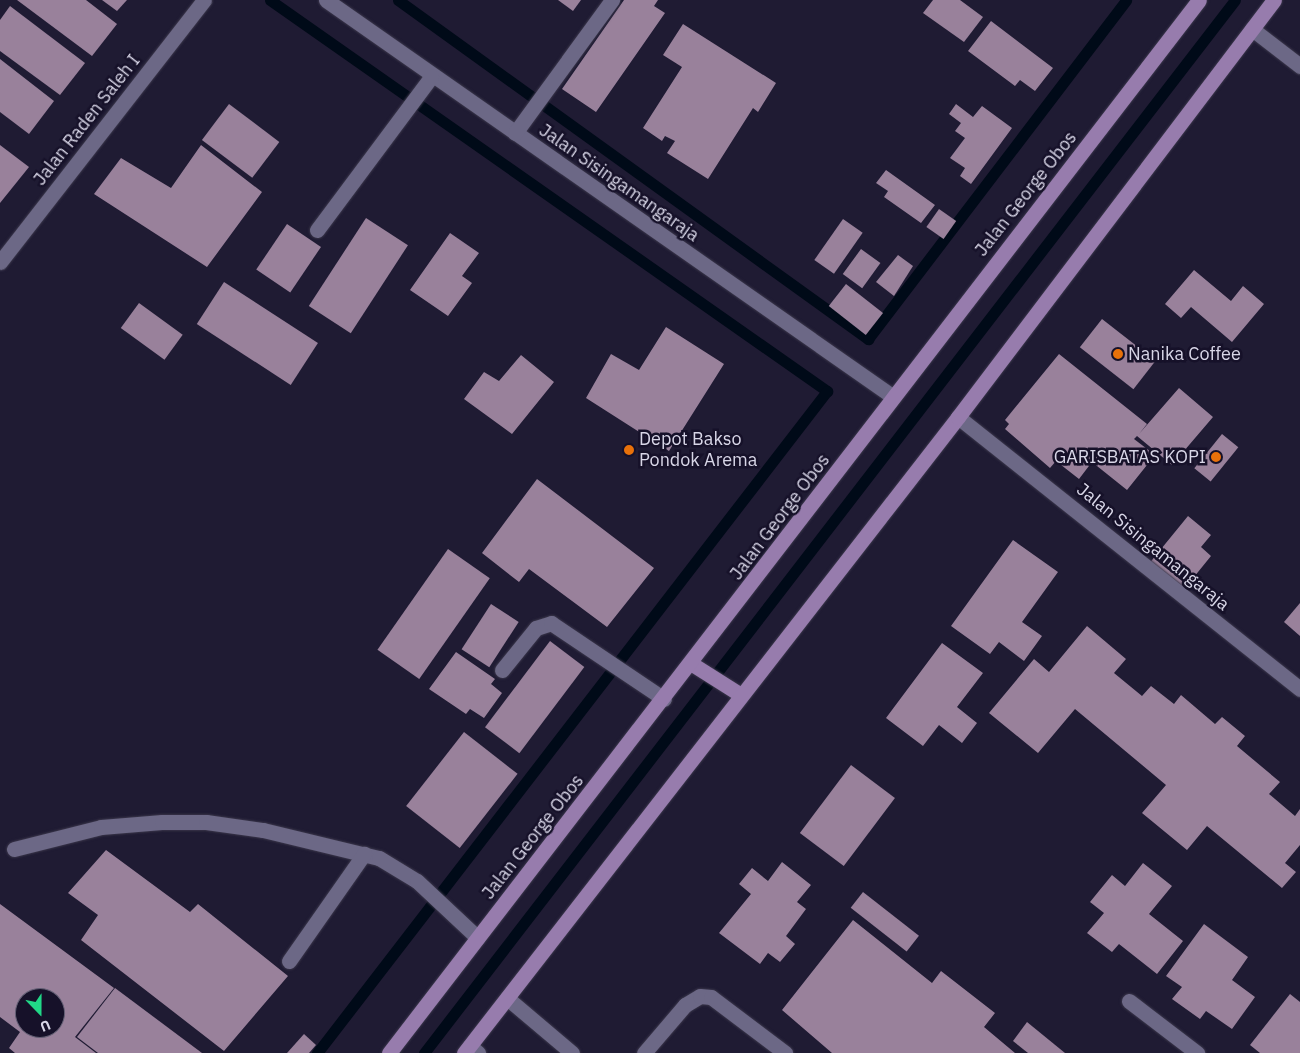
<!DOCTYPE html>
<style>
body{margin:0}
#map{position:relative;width:1300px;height:1053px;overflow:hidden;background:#1f1b33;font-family:"IBM Plex Sans",sans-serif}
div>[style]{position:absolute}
.stream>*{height:11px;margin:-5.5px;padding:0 5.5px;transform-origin:5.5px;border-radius:5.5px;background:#000a18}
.building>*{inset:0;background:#99819b;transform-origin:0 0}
.roads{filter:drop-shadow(0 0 1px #3b374b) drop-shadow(0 0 1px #3b374b)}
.minor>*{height:15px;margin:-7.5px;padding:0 7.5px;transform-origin:7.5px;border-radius:7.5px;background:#6c6886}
.major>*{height:15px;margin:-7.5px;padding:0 7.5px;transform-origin:7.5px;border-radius:7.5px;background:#977cad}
.dots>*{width:14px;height:14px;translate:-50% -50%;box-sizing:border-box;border:2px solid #161129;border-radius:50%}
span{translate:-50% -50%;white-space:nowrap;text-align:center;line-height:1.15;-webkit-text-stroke:5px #161129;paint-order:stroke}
.street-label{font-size:18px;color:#d8d6e7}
.poi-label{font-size:18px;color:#d8d6e7}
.left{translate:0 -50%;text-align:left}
.right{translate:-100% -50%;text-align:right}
.north{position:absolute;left:15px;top:988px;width:50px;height:50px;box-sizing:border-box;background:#161129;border:1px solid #646075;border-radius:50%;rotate:158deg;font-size:14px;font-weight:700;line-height:20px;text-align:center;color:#d8d6e7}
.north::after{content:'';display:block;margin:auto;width:18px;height:22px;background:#21d887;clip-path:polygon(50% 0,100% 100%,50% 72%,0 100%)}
</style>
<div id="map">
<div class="stream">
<i style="left:270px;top:0;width:681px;rotate:35.07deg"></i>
<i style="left:827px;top:391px;width:836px;rotate:127.61deg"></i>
<i style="left:398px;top:0;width:580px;rotate:35.8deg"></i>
<i style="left:868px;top:339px;width:426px;rotate:-52.7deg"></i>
<i style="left:424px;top:1053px;width:1329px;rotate:-52.4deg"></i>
</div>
<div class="building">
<i style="clip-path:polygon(17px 0,86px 0,117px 24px,92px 56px)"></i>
<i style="clip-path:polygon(102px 0,127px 0,117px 11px)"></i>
<i style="clip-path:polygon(558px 0,581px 0,573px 11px)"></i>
<i style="clip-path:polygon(624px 0,658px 0,654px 6px,665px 13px,596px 112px,562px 89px)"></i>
<i style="clip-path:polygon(933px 0,960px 0,983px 17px,964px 42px,923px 13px)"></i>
<i style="clip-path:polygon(10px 6px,85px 63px,60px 95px,0 51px,0 20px)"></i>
<i style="clip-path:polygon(991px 21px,1053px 68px,1035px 91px,1020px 80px,1015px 86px,968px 51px)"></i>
<i style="clip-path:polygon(683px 24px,776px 83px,758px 112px,753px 108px,708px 179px,667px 153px,675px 141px,665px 136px,662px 141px,643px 128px,682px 67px,663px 55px)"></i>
<i style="clip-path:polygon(0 59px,54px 101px,29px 134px,0 112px)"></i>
<i style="left:229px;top:104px;width:63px;height:45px;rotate:37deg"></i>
<i style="clip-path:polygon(956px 104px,973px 117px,982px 106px,1012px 128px,971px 184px,960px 176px,965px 168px,950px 158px,965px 138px,955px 131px,961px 123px,949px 114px)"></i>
<i style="clip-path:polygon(0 145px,29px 167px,0 203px)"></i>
<i style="clip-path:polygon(201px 145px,262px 192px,207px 267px,94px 194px,121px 158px,171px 188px)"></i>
<i style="clip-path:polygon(886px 170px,935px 205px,921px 223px,884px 197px,888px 191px,876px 183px)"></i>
<i style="left:939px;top:209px;width:21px;height:22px;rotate:35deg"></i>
<i style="left:366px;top:218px;width:50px;height:105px;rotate:33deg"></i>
<i style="left:843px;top:219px;width:24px;height:50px;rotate:35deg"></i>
<i style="left:287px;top:224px;width:41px;height:55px;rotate:34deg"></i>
<i style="clip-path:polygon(450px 233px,479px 253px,462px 276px,472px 283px,448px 316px,410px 290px)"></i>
<i style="left:861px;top:249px;width:24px;height:31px;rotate:36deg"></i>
<i style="clip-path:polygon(898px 255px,913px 266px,894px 296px,876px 282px)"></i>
<i style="clip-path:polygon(1194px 270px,1231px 301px,1243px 286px,1264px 304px,1232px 342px,1191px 307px,1181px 318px,1165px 304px)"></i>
<i style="left:224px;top:282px;width:112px;height:50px;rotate:33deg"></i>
<i style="left:846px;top:284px;width:47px;height:28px;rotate:38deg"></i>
<i style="left:139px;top:303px;width:54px;height:31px;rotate:36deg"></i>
<i style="left:1102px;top:319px;width:68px;height:36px;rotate:38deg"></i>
<i style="clip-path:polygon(666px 327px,724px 364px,669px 451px,586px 398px,611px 354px,639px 370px)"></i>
<i style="clip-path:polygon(1059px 354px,1147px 424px,1139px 434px,1179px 388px,1213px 417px,1172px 465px,1137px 436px,1134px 439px,1155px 455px,1127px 490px,1092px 462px,1079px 479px,1056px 461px,1050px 468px,1005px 429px,1009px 424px,1005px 420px)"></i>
<i style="clip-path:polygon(521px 355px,554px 382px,512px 434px,464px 399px,484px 372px,499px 381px)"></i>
<i style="left:1222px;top:434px;width:21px;height:44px;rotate:39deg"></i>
<i style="clip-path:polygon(537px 479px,654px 568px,607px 627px,529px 569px,519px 582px,482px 553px)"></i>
<i style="clip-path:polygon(1188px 516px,1211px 535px,1201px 547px,1211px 556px,1181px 593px,1148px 565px)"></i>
<i style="clip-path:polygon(1013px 540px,1058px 572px,1022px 622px,1042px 636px,1024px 661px,999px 642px,990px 654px,951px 626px)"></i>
<i style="left:448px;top:549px;width:51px;height:123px;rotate:35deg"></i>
<i style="clip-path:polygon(1300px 603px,1300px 636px,1284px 622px)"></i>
<i style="left:491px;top:604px;width:33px;height:54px;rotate:33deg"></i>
<i style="clip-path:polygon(1087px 626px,1126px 659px,1114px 673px,1142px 696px,1151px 686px,1174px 704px,1181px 695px,1215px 724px,1222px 717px,1245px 736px,1237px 746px,1280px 782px,1269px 794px,1295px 816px,1300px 809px,1300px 845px,1285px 863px,1296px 872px,1282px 888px,1207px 826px,1187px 850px,1142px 813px,1166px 785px,1075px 709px,1038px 753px,989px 713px,1034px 659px,1049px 672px)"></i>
<i style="left:550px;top:641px;width:43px;height:108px;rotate:37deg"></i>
<i style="clip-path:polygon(942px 643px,983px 673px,957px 707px,977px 723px,962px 743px,939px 725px,923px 746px,886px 718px)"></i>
<i style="clip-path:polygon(456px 652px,495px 679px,491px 684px,502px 693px,484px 718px,470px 709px,466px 714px,429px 689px)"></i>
<i style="left:464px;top:732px;width:68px;height:94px;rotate:38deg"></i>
<i style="left:851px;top:765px;width:55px;height:85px;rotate:37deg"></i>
<i style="clip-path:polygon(106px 850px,190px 912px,198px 904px,288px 976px,224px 1051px,81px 940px,98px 915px,68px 893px)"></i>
<i style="clip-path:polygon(782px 862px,811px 885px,797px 902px,806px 909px,786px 936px,795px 944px,780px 962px,768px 953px,760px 964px,719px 933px,751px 894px,739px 884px,752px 868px,768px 881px)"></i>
<i style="clip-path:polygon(1143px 863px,1172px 886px,1149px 914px,1183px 941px,1157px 974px,1119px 944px,1112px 952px,1087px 933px,1104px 913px,1090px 902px,1112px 875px,1125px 886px)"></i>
<i style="left:863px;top:892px;width:71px;height:20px;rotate:38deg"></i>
<i style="clip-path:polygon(evenodd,0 904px,114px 988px,75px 1037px,96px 1053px,15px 1053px,9px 1048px,20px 1032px,0 1017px,0 904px,25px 998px,55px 998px,55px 1028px,25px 1028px,25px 998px)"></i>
<i style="clip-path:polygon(853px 920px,932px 983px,941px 971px,995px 1013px,984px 1027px,1015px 1053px,832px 1053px,782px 1010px)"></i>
<i style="clip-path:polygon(1204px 924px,1248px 957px,1232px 980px,1255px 997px,1232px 1029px,1206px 1011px,1200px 1019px,1172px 999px,1182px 987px,1166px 976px)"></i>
<i style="clip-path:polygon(115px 988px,202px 1053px,98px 1053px,77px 1037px)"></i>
<i style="clip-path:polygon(1290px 994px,1300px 1002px,1300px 1053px,1260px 1053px,1250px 1045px)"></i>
<i style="clip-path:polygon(1027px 1022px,1065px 1053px,1028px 1053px,1013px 1041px)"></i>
<i style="clip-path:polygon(304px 1034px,316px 1045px,309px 1053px,287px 1053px)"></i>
</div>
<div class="roads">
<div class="minor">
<i style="left:326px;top:0;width:691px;rotate:34.98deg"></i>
<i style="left:1252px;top:29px;width:61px;rotate:37.6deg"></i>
<i style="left:515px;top:133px;width:165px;rotate:-53.9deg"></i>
<i style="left:317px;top:230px;width:191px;rotate:-53.3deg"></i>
<i style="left:0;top:262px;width:332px;rotate:-52.1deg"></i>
<i style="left:958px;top:417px;width:437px;rotate:38.5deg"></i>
<i style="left:502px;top:670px;width:54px;rotate:-51deg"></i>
<i style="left:536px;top:628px;width:16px;rotate:-18deg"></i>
<i style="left:551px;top:623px;width:136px;rotate:33.9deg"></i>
<i style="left:14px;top:849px;width:90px;rotate:-14.2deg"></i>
<i style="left:101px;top:827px;width:61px;rotate:-4.7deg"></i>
<i style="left:162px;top:822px;width:44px"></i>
<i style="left:206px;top:822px;width:58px;rotate:8deg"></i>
<i style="left:263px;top:830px;width:119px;rotate:13.6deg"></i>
<i style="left:379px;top:858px;width:44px;rotate:31.2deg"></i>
<i style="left:417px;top:881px;width:83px;rotate:43.1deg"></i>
<i style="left:289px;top:961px;width:131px;rotate:-55deg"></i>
<i style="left:507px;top:998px;width:85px;rotate:40.2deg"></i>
<i style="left:1129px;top:1001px;width:86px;rotate:37.4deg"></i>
<i style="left:470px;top:1046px;width:11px;rotate:41deg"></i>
<i style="left:644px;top:1053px;width:63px;rotate:-49.5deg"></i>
<i style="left:685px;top:1005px;width:17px;rotate:-31deg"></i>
<i style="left:700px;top:996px;width:11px;rotate:5deg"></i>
<i style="left:711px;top:997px;width:93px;rotate:37.1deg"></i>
</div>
<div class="major">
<i style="left:692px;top:664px;width:58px;rotate:32.3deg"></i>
<i style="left:389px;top:1053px;width:1328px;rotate:-52.43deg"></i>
<i style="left:464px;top:1053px;width:805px;rotate:-52.16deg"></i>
<i style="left:958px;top:417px;width:523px;rotate:-52.85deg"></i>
</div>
</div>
<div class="dots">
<i style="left:1118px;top:354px;background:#e8710a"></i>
<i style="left:629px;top:450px;background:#e8710a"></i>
<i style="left:1216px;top:457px;background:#e8710a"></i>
</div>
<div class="street-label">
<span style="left:87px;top:120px;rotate:-52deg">Jalan Raden Saleh I</span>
<span style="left:619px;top:183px;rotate:35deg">Jalan Sisingamangaraja</span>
<span style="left:1026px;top:194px;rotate:-52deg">Jalan George Obos</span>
<span style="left:780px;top:517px;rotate:-53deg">Jalan George Obos</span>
<span style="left:1153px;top:547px;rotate:39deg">Jalan Sisingamangaraja</span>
<span style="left:533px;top:837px;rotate:-52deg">Jalan George Obos</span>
</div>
<div class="poi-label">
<span class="left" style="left:1128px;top:354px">Nanika Coffee</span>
<span class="left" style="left:639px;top:450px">Depot Bakso<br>Pondok Arema</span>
<span class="right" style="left:1206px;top:457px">GARISBATAS KOPI</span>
</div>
<div class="north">U</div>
</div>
